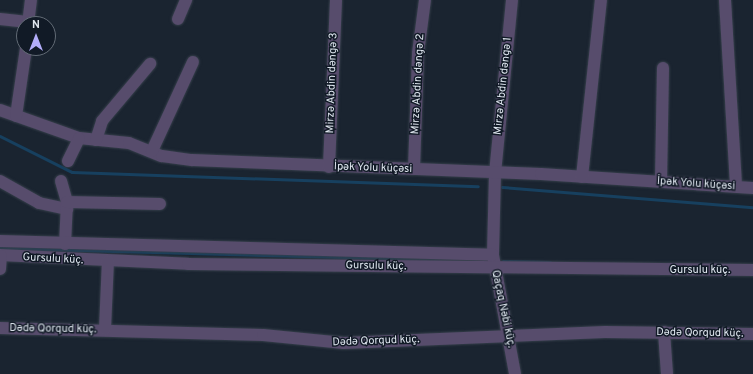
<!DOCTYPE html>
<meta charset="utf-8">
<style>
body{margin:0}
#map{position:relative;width:753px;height:374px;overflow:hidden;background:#1a2430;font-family:Overpass,sans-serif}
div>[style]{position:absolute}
.stream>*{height:3px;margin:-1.5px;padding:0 1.5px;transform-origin:1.5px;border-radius:1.5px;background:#17405f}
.roads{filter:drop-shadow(0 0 1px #363f4b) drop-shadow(0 0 1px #363f4b)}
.street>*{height:12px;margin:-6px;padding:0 6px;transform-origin:6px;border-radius:6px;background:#574c6c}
span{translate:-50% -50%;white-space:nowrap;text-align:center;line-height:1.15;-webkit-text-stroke:3px #111a26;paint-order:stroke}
.street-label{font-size:11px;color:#dfe6ef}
.north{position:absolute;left:16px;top:16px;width:40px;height:40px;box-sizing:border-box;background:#111a26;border:1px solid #636c76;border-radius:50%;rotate:0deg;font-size:11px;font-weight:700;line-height:16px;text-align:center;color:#dfe6ef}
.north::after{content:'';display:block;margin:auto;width:14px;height:18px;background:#b2adf9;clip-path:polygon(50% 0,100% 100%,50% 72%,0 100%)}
</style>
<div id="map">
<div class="stream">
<i style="left:0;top:136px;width:80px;rotate:26.6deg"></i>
<i style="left:72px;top:172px;width:406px;rotate:2deg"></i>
<i style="left:502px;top:187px;width:252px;rotate:4.6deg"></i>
<i style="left:0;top:248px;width:482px;rotate:1.5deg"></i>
<i style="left:503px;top:261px;width:47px;rotate:1.2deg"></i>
</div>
<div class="roads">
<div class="street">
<i style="left:512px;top:0;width:174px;rotate:95.6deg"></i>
<i style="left:495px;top:173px;width:82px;rotate:91.4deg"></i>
<i style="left:493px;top:255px;width:121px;rotate:79.5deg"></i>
<i style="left:725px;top:0;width:187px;rotate:86.6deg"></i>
<i style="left:0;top:19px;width:28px;rotate:6deg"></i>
<i style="left:178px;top:19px;width:21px;rotate:-67deg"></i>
<i style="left:28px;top:24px;width:24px;rotate:-83deg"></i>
<i style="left:0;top:110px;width:84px;rotate:19.5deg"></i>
<i style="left:79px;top:138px;width:50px;rotate:5.7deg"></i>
<i style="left:129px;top:143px;width:35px;rotate:22deg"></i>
<i style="left:162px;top:156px;width:30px;rotate:8deg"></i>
<i style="left:192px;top:160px;width:349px;rotate:2.3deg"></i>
<i style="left:541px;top:174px;width:212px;rotate:3.8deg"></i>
<i style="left:16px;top:116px;width:69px;rotate:-81.6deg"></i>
<i style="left:96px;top:140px;width:20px;rotate:-72deg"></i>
<i style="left:102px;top:121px;width:75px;rotate:-49.9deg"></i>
<i style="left:152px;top:151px;width:98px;rotate:-65.3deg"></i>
<i style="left:68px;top:161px;width:25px;rotate:-64deg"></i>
<i style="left:329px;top:167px;width:167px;rotate:-87.6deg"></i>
<i style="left:414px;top:169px;width:116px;rotate:-88deg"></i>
<i style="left:418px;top:53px;width:53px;rotate:-82.5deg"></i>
<i style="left:582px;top:177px;width:178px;rotate:-83.9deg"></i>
<i style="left:0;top:181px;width:45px;rotate:29.4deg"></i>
<i style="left:39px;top:203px;width:29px;rotate:12deg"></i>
<i style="left:61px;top:181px;width:22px;rotate:74deg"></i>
<i style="left:67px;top:202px;width:42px;rotate:92.7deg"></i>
<i style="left:661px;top:182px;width:114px;rotate:-89deg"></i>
<i style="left:67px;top:202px;width:93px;rotate:1.2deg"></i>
<i style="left:0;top:241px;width:493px;rotate:1.6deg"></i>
<i style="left:0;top:255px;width:188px;rotate:2.7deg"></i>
<i style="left:188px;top:264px;width:565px;rotate:0.61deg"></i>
<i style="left:0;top:269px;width:13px;rotate:-86deg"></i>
<i style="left:0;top:328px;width:263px;rotate:1.5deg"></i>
<i style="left:263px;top:335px;width:81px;rotate:5.6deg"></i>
<i style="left:344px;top:343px;width:261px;rotate:-2.4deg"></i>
<i style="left:605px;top:332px;width:148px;rotate:0.8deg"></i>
<i style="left:105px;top:329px;width:68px;rotate:-87.5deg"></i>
<i style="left:664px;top:332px;width:42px;rotate:85.9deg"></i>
</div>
</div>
<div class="street-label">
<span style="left:332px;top:83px;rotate:-88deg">Mirzə Abdin dəngə 3</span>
<span style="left:418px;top:84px;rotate:-87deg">Mirzə Abdin dəngə 2</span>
<span style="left:503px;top:86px;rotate:-84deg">Mirzə Abdin dəngə 1</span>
<span style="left:373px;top:168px;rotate:2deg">İpək Yolu küçəsi</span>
<span style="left:696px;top:184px;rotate:4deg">İpək Yolu küçəsi</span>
<span style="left:53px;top:259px;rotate:3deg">Gursulu küç.</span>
<span style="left:376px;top:266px;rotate:1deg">Gursulu küç.</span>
<span style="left:700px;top:270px">Gursulu küç.</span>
<span style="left:503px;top:309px;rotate:78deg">Qaçaq Nəbi küç.</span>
<span style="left:53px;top:329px;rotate:1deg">Dədə Qorqud küç.</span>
<span style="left:700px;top:333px;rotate:1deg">Dədə Qorqud küç.</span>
<span style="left:376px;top:341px;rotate:-2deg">Dədə Qorqud küç.</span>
</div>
<div class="north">N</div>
</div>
